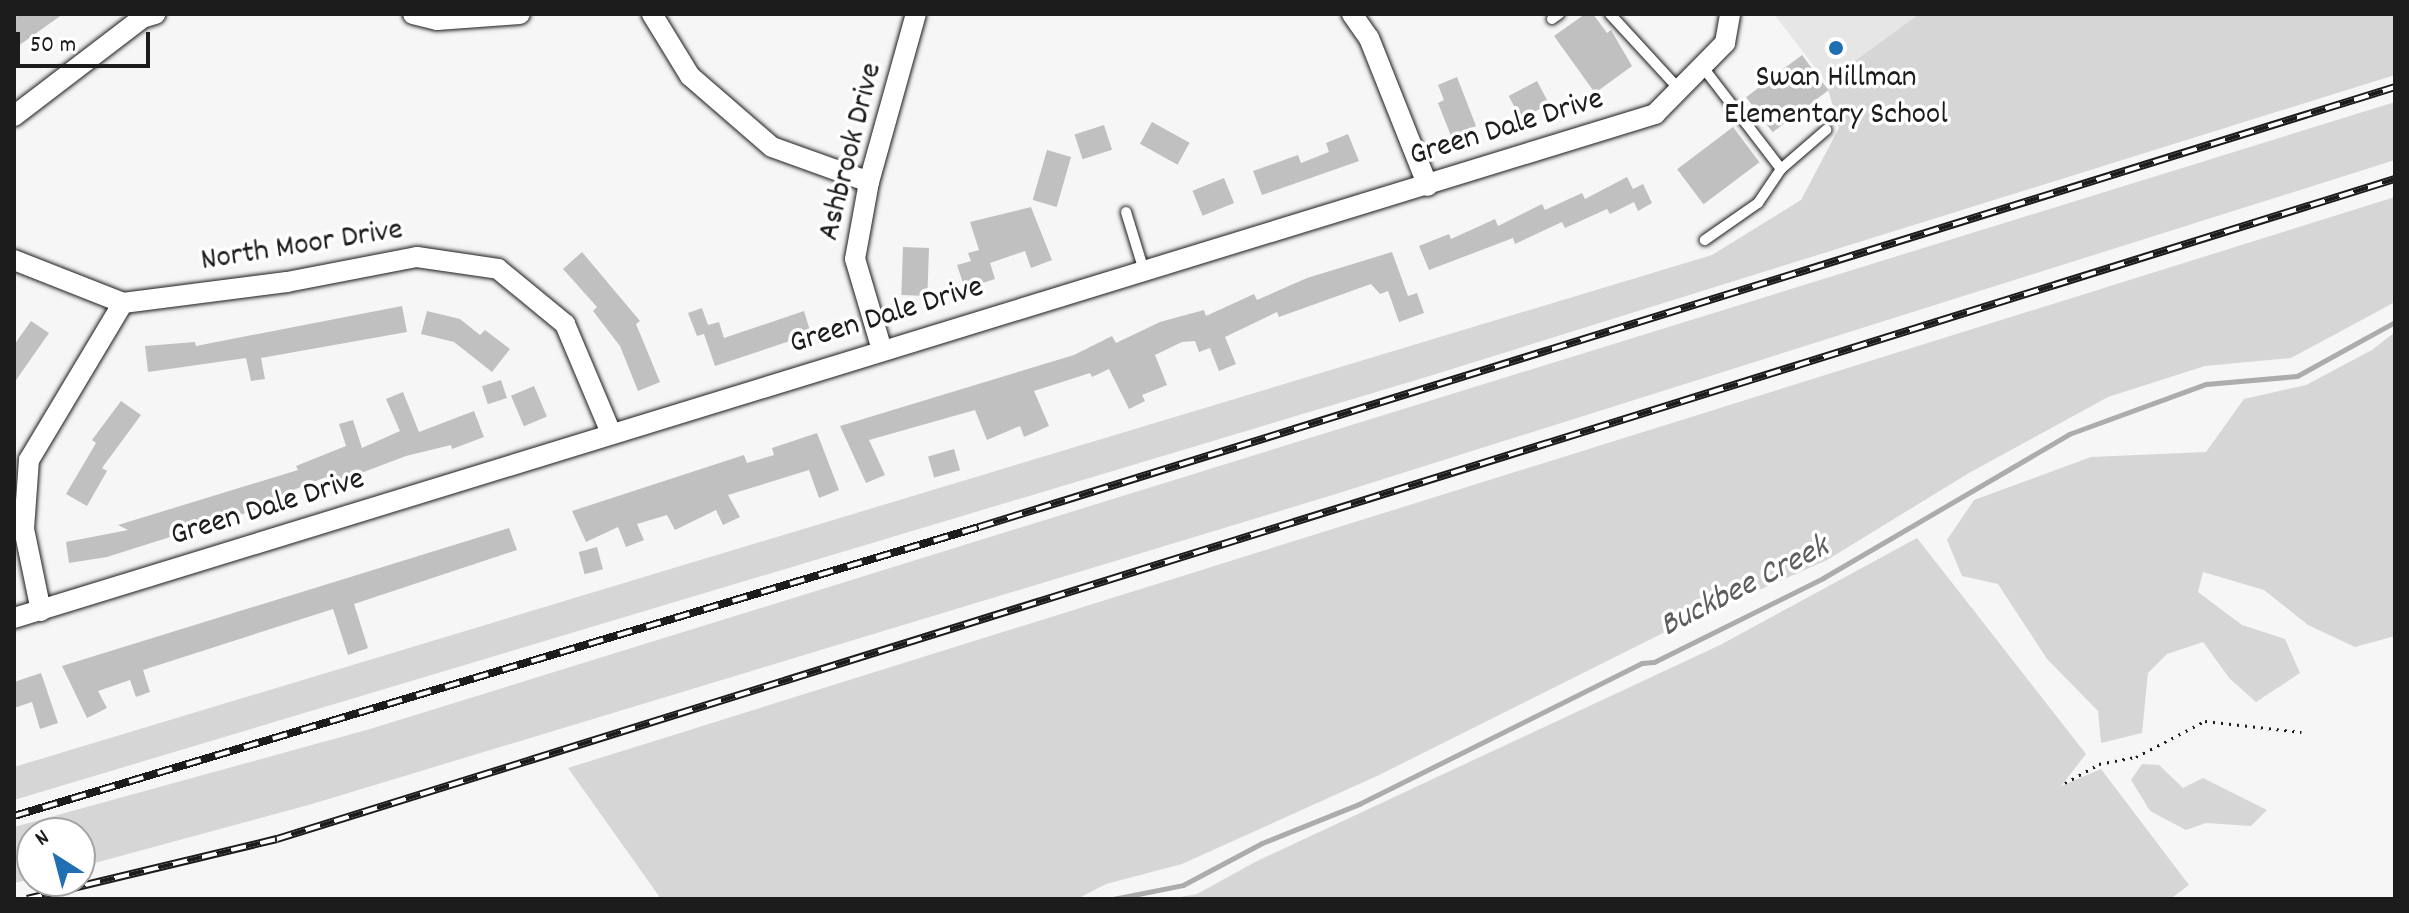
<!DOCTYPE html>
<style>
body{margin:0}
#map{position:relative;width:2409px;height:913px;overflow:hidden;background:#f6f6f6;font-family:Dekko,sans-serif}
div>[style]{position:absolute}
.built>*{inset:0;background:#e6e6e6}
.green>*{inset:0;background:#d6d6d6}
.stream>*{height:5px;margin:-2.5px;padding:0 2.5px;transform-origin:2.5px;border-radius:2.5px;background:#acacac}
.building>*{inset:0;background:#c0c0c0;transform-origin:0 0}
.path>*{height:3px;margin-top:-1.5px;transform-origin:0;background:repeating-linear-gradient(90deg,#1c1c1c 0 2px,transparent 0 8px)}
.roads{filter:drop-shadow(0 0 2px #1c1c1c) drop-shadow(0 0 2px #1c1c1c)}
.service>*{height:10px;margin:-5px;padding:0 5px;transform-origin:5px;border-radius:5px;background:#fff}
.minor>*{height:20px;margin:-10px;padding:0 10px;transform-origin:10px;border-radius:10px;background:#fff}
.rail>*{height:8px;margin-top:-4px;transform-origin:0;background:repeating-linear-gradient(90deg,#fff 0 15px,#1c1c1c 0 30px);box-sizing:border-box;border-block:2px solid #1c1c1c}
.dots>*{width:22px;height:22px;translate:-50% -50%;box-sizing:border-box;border:4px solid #fff;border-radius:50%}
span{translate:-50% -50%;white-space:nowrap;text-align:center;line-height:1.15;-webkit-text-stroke:7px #fff;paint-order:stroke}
.poi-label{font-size:32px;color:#1c1c1c}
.street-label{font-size:32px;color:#1c1c1c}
.water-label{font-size:34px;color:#5d5d5d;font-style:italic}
.frame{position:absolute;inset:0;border:16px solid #1c1c1c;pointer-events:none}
.north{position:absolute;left:16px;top:817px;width:80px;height:80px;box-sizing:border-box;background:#fff;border:2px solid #a4a4a4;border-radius:50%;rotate:324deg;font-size:22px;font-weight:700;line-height:32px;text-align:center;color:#1c1c1c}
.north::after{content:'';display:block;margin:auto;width:28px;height:36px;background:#1f6fb2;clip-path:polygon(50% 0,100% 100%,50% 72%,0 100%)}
.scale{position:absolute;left:16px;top:32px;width:134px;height:36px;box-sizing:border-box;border:4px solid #1c1c1c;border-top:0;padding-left:10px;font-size:24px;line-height:28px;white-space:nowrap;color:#1c1c1c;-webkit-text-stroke:6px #fff;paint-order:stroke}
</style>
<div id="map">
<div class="built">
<i style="clip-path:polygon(1774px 14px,1919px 14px,1826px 82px)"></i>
</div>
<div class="green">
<i style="clip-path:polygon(1919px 14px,2395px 14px,2395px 75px,1423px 378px,14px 800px,14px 767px,1712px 255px,1801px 200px,1839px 128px,1826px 82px)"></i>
<i style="clip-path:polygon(2395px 102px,2395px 160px,1336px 494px,312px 804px,80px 867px,80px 833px,32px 833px,32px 879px,14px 883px,14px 827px,370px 729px)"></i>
<i style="clip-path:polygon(2395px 197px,2395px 302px,2291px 358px,2205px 366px,2108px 397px,1969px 473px,1827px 560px,1669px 630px,1377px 776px,1182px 864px,1106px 884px,1077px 899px,661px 899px,568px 768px)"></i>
<i style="clip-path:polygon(2395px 332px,2395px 636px,2355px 647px,2308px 625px,2264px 590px,2203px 572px,2198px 592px,2242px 625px,2285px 639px,2300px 673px,2256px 702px,2230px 679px,2203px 642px,2167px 654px,2148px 673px,2142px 733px,2101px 743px,2098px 711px,2047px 659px,1998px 584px,1962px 576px,1947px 540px,1974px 500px,2091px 457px,2206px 452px,2244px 399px,2306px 385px,2372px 350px)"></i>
<i style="clip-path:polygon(1917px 538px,2086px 754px,2061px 786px,2101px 769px,2189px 885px,2170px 899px,1170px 899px,1197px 894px,1257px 861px,1720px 645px)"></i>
<i style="clip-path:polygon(2142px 764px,2159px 765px,2183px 788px,2203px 778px,2267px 810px,2251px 826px,2206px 823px,2186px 830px,2150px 811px,2131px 780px)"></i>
</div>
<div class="stream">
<i style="left:1113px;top:899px;width:71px;rotate:-11.3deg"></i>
<i style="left:1183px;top:885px;width:89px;rotate:-28deg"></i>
<i style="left:1262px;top:843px;width:105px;rotate:-21.9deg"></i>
<i style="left:1359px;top:804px;width:316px;rotate:-26.5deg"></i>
<i style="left:1642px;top:663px;width:12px;rotate:-5deg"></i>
<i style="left:1654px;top:662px;width:189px;rotate:-26.4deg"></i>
<i style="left:1823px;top:578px;width:285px;rotate:-30.3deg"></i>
<i style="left:2069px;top:434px;width:146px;rotate:-20.1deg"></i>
<i style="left:2206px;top:384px;width:91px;rotate:-5deg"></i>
<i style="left:2297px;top:376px;width:112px;rotate:-28.9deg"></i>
</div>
<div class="building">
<i style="clip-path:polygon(20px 14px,63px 14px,14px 49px,14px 18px)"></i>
<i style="clip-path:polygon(1585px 14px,1593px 14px,1607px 33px,1611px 30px,1632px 66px,1595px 93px,1554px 36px)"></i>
<i style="left:1802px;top:55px;width:44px;height:70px;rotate:53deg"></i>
<i style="clip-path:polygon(1457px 77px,1476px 126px,1451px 136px,1438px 103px,1444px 100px,1438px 85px)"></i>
<i style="left:1537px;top:81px;width:26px;height:32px;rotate:62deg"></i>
<i style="left:1152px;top:122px;width:43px;height:25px;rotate:29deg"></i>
<i style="left:1104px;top:125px;width:26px;height:31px;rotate:72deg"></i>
<i style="left:1733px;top:127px;width:44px;height:70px;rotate:53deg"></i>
<i style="clip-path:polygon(1348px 134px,1359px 161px,1262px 195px,1253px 171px,1298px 155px,1301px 163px,1329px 152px,1326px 143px)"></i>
<i style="left:1047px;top:150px;width:25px;height:52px;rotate:16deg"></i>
<i style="clip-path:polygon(1627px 177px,1633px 189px,1643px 184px,1652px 203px,1638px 211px,1634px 202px,1610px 214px,1607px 209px,1565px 228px,1562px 222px,1515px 244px,1513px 238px,1429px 270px,1419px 246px,1449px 234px,1451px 239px,1495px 219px,1498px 226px,1542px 204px,1545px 210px,1582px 193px,1585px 199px)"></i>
<i style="left:1224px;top:178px;width:27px;height:34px;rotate:68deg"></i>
<i style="clip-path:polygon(1031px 207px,1052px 260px,1031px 268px,1025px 251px,990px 263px,995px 279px,965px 289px,957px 265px,971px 261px,968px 253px,979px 250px,970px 222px)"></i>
<i style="left:903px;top:247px;width:26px;height:48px;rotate:2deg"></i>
<i style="clip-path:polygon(582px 252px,640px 321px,636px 324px,660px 382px,638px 391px,620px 346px,593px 311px,597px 307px,563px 269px)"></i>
<i style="clip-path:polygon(1392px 252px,1408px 296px,1417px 293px,1424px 313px,1399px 322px,1388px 291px,1380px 294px,1371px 284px,1279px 317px,1277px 312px,1225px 337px,1236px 364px,1219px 371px,1210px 348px,1199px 352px,1195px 341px,1182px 342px,1155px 355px,1167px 385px,1142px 395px,1145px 401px,1129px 409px,1109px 369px,1092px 377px,1090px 373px,1034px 391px,1049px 426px,1024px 437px,1020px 426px,987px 440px,975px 410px,869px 440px,885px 475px,866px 483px,840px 426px,1074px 355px,1112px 336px,1116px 343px,1160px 322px,1204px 310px,1206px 316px,1254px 294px,1257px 300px,1307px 278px)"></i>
<i style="clip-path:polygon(402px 306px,407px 332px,261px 358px,265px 379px,251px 381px,246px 358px,148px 372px,145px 346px,195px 342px,196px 346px)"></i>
<i style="clip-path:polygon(702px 308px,708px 325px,719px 322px,724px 338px,804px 311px,811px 334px,715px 366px,704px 334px,697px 336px,688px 313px)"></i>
<i style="clip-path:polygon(427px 311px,460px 319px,480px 335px,485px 330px,510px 349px,492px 372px,454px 342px,421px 334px)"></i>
<i style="clip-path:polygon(31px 321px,49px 333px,14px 383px,14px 345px)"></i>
<i style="left:501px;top:380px;width:19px;height:20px;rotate:72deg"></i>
<i style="left:534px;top:386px;width:33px;height:25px;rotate:67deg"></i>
<i style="clip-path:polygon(403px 392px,419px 432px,474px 411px,484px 437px,452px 449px,451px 445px,406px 456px,329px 485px,326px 477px,288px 492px,290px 499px,107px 557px,69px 563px,66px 542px,128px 530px,118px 525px,298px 470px,296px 466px,346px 446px,339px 424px,353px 420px,362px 448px,400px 431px,386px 399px)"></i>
<i style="clip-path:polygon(121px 401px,141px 415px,102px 468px,107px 471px,87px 506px,66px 494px,96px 443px,92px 440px)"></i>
<i style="clip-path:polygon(817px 433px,839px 490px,819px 498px,809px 470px,728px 495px,740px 517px,723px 525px,716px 510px,675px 530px,667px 515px,637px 524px,644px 540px,626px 547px,618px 527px,586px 542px,572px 511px,744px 455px,747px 463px,774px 455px,772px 448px)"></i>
<i style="left:954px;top:449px;width:22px;height:27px;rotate:74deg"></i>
<i style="clip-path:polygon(509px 528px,517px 550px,354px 604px,368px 648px,348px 655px,333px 609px,143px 670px,150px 692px,136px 697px,130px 680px,98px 691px,107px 708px,87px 718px,62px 666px)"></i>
<i style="left:597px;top:547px;width:23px;height:19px;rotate:75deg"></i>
<i style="clip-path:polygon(41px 673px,58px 723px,40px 729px,32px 702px,14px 708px,14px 682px)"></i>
</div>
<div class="path">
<i style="left:2065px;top:783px;width:39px;rotate:-29deg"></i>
<i style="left:2099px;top:764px;width:38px;rotate:-11deg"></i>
<i style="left:2136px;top:757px;width:78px;rotate:-27.6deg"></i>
<i style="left:2205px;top:721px;width:97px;rotate:6.5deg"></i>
</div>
<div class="roads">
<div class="service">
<i style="left:1610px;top:14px;width:102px;rotate:47.4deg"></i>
<i style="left:1552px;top:19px;width:9px;rotate:-36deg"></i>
<i style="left:1702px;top:66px;width:130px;rotate:52.5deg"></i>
<i style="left:1781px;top:169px;width:41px;rotate:124.1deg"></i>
<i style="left:1758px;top:203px;width:65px;rotate:145.1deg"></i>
<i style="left:1781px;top:169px;width:60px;rotate:-40.9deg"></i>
<i style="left:1126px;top:212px;width:62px;rotate:73deg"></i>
</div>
<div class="minor">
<i style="left:413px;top:14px;width:25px;rotate:14deg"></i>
<i style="left:437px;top:20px;width:83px;rotate:-4.1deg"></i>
<i style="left:652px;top:14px;width:73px;rotate:58.5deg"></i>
<i style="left:690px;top:76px;width:108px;rotate:40.9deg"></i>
<i style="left:772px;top:147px;width:103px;rotate:19.8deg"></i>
<i style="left:1352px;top:14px;width:29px;rotate:55deg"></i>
<i style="left:1369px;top:38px;width:159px;rotate:68.3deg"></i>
<i style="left:14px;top:116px;width:161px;rotate:-37.4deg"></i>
<i style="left:142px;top:18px;width:14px;rotate:-17deg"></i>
<i style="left:14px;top:260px;width:117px;rotate:21.5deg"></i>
<i style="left:123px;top:303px;width:165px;rotate:-7.3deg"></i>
<i style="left:287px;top:282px;width:132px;rotate:-10.9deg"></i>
<i style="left:417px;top:257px;width:82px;rotate:8.4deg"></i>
<i style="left:498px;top:269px;width:87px;rotate:39.4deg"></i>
<i style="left:565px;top:324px;width:118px;rotate:67.1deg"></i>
<i style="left:882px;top:350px;width:95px;rotate:-106.5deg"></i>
<i style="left:855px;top:259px;width:78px;rotate:-79.7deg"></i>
<i style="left:869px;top:182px;width:174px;rotate:-74.4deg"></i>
<i style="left:41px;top:611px;width:84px;rotate:-101.7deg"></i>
<i style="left:24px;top:529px;width:69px;rotate:-85.9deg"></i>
<i style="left:29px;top:460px;width:183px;rotate:-59.1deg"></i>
<i style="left:14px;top:618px;width:1717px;rotate:-17.07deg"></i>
<i style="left:1655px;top:114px;width:100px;rotate:-45.4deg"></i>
<i style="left:1725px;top:43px;width:29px;rotate:-80deg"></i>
</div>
</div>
<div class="rail">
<i style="left:14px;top:816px;width:1007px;rotate:-16.67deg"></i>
<i style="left:979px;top:527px;width:1483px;rotate:-17.26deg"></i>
<i style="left:27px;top:899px;width:257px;rotate:-13.5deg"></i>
<i style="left:277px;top:839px;width:2218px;rotate:-17.31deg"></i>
</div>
<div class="dots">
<i style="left:1836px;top:48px;background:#1f6fb2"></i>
</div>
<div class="poi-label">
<span style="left:1836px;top:98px">Swan Hillman<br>Elementary School</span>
</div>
<div class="street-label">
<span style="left:1507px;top:129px;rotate:-17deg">Green Dale Drive</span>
<span style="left:852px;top:152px;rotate:-76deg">Ashbrook Drive</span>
<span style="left:302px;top:247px;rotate:-9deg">North Moor Drive</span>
<span style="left:887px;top:317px;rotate:-17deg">Green Dale Drive</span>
<span style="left:268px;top:509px;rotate:-17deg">Green Dale Drive</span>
</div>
<div class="water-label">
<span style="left:1745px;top:588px;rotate:-27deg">Buckbee Creek</span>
</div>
<div class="frame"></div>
<div class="north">N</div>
<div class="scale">50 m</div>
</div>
